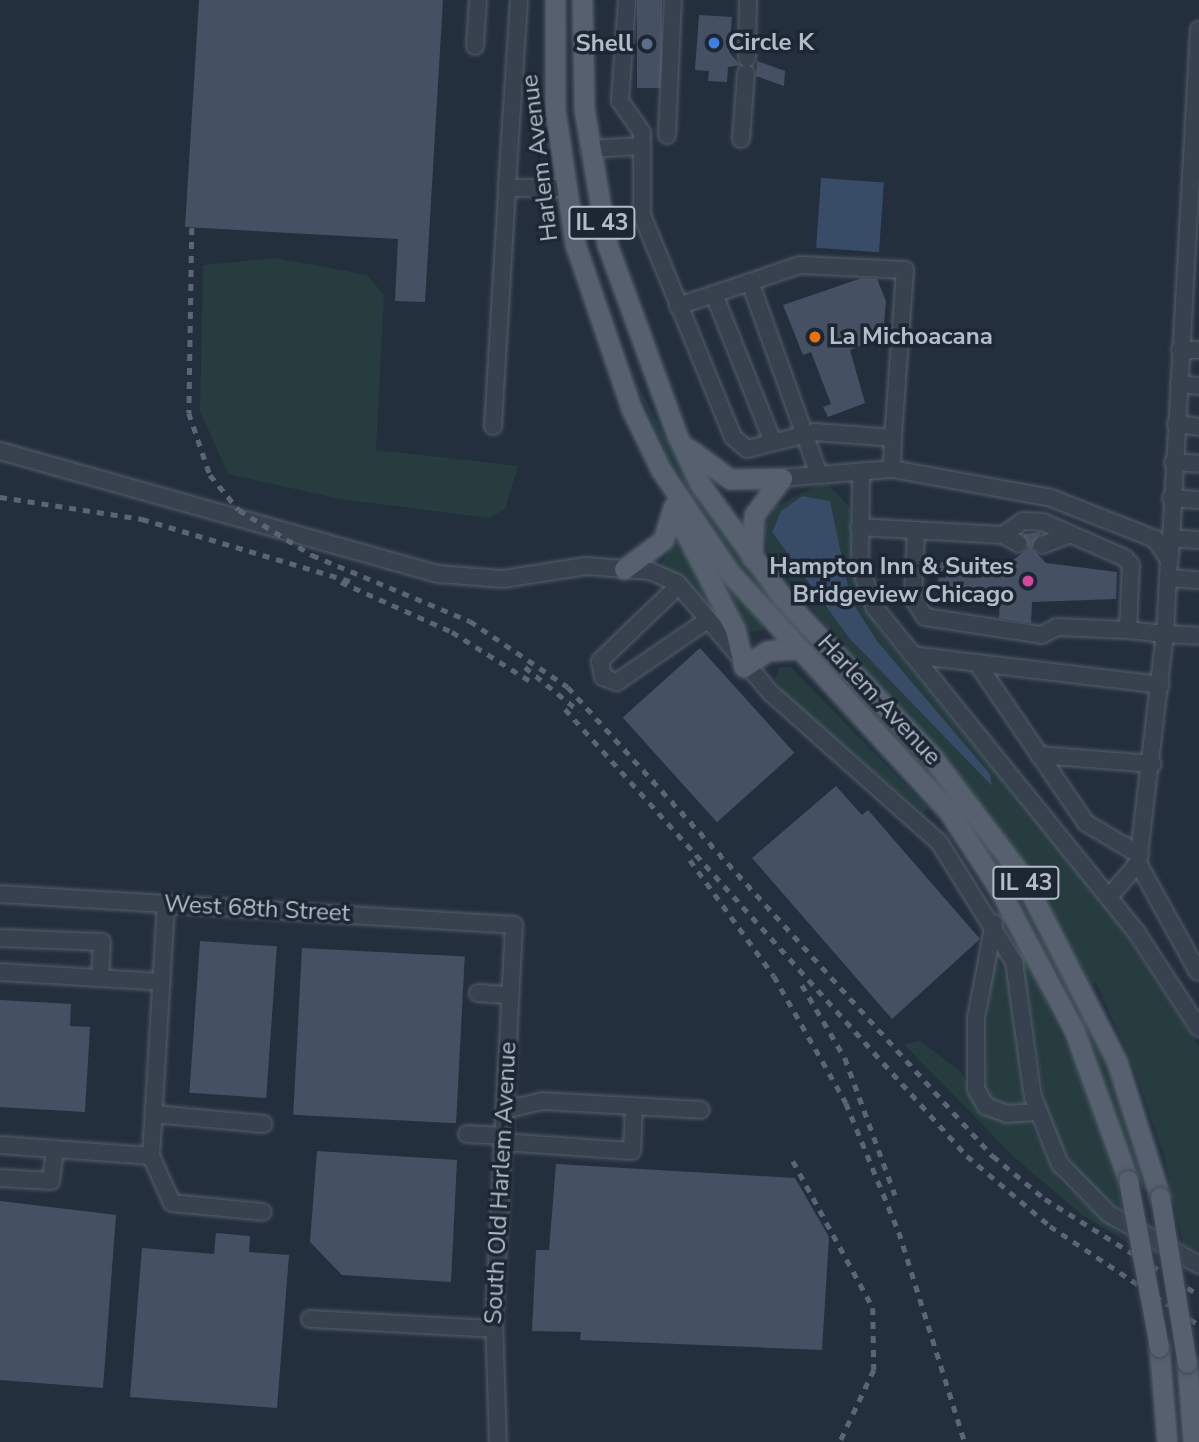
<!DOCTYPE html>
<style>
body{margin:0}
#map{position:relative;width:1199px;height:1442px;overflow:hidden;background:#242f3e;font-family:"Nunito Sans",sans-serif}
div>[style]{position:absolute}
.green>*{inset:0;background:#263c3f}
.water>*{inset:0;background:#394c67;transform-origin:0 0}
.building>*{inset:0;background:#455162;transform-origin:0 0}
.roads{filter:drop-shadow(0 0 2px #565f6c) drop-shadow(0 0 2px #565f6c)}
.minor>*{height:16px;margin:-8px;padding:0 8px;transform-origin:8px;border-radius:8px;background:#38414e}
.major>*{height:19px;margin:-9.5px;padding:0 9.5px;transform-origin:9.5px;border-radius:9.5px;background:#56606e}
.rail>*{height:4.5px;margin-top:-2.25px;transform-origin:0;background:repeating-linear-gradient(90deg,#5a6575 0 7px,transparent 0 14px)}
.bridges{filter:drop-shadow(0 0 2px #414a57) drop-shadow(0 0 2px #414a57)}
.major-bridge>*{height:19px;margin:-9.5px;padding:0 9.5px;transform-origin:9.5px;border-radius:9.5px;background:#56606e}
.dots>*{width:19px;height:19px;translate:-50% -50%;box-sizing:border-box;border:4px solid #1d2633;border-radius:50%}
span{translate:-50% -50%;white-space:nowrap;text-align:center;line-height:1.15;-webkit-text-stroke:7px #1d2633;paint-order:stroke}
.shield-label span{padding:2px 5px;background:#1d2633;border:2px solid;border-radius:5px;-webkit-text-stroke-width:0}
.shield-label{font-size:23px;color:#b4bcc9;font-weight:700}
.poi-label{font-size:24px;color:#b4bcc9;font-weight:700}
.left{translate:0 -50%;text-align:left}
.right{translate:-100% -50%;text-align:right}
.street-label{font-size:24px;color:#b4bcc9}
</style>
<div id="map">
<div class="green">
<i style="clip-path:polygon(276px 258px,367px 275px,384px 295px,376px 450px,518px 466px,505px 509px,489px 518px,340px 499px,228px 474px,200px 411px,203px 265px)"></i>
<i style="clip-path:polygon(632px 375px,688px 479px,766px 591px,920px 755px,1028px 902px,1113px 1075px,1150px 1192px,1141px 1187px,1078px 1012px,1008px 886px,740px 570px,670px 462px)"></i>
<i style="clip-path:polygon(evenodd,820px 484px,829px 485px,851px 509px,854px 576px,877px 627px,1120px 925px,1199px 1047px,1199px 1251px,1183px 1244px,1164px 1156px,1131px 1060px,1096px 983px,1091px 985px,1029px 873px,965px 782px,859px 668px,767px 551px,765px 528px,773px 508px,820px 484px,802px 496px,830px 501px,851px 600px,877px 641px,990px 774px,992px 786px,849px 638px,772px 532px,781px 511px,802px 496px)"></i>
<i style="clip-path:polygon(674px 542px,680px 542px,718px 611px,660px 566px)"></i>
<i style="clip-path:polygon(717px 567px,764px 627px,763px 631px,748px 632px)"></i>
<i style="clip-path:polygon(780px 667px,791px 667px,928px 808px,923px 813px,784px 694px,775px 678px)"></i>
<i style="clip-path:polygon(1020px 947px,1075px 1063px,1127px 1214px,1083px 1180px,1049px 1125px)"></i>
<i style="clip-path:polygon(992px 949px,1012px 990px,1024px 1104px,1001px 1104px,985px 1092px)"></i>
<i style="clip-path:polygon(920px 1041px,961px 1072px,980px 1106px,1028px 1119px,1061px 1183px,1134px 1246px,1082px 1215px,1015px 1158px,904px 1044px)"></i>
</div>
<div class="water">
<i style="left:821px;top:178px;width:63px;height:70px;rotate:4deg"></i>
<i style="clip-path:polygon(802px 496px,830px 501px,851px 600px,877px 641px,990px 774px,992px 786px,849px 638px,772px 532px,781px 511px)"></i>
</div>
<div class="building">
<i style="clip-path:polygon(199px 0,443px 0,425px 302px,395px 301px,398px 239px,185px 227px)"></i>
<i style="left:637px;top:0;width:25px;height:88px"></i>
<i style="clip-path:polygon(699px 15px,732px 17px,729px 52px,740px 65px,728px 67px,727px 82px,708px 81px,709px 71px,695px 70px)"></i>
<i style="clip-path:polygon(757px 61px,785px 71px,784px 86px,756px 76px)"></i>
<i style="clip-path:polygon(862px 278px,877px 279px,886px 301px,883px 337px,850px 350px,865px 403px,828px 417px,823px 407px,831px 404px,811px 352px,803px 355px,783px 305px)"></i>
<i style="clip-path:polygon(1041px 532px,1032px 548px,1046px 563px,1117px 572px,1116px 599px,1032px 602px,1031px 623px,999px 618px,1000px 599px,938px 589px,939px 562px,1013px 560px,1028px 549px,1023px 534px)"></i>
<i style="left:700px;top:648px;width:141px;height:104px;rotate:48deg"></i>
<i style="clip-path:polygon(836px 786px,862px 815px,868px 810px,980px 939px,892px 1019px,752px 858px)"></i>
<i style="left:200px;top:941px;width:77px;height:152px;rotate:4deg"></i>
<i style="left:302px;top:948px;width:163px;height:167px;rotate:3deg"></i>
<i style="clip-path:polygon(0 1000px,71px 1004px,70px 1026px,90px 1027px,85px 1112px,0 1107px)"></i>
<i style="clip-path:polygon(317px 1151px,457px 1160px,451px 1282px,342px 1275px,310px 1242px)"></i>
<i style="clip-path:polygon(556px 1164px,795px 1178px,829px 1237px,822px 1350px,580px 1340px,581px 1332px,532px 1331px,536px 1250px,549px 1250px)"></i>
<i style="clip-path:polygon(0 1201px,116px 1215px,103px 1388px,0 1380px)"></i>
<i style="clip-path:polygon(216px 1233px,250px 1236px,249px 1252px,289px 1255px,277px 1408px,130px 1397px,142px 1248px,214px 1254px)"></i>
</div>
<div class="roads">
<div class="minor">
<i style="left:519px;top:0;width:188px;rotate:93.7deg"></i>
<i style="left:507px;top:188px;width:58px"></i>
<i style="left:627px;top:0;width:101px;rotate:94deg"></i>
<i style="left:620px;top:101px;width:39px;rotate:55deg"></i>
<i style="left:642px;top:133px;width:82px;rotate:90deg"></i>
<i style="left:642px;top:215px;width:240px;rotate:67.7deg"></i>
<i style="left:733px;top:437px;width:18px;rotate:41deg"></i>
<i style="left:747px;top:449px;width:70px;rotate:-14deg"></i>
<i style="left:815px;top:432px;width:78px;rotate:4.4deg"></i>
<i style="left:893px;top:438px;width:31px;rotate:92deg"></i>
<i style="left:475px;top:46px;width:46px;rotate:-86.3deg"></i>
<i style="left:747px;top:58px;width:58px;rotate:-89deg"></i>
<i style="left:667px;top:135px;width:135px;rotate:-87.5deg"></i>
<i style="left:741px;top:139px;width:66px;rotate:-85.7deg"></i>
<i style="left:589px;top:149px;width:52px;rotate:-3.3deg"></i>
<i style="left:750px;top:282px;width:53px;rotate:-18.8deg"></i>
<i style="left:800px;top:265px;width:105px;rotate:2.7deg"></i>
<i style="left:905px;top:270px;width:168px;rotate:94.1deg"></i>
<i style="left:714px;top:294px;width:159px;rotate:68.3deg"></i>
<i style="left:678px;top:306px;width:76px;rotate:-18.4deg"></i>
<i style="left:750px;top:282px;width:202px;rotate:70.3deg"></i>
<i style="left:1180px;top:350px;width:19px"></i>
<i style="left:1179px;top:384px;width:20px;rotate:6deg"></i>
<i style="left:1176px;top:424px;width:23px;rotate:7deg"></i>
<i style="left:493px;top:426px;width:238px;rotate:-86.6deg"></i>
<i style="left:0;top:451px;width:456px;rotate:15.7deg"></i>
<i style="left:439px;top:574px;width:64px;rotate:4.5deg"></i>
<i style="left:503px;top:579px;width:84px;rotate:-8.9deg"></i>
<i style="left:586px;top:566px;width:64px;rotate:4.5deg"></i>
<i style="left:650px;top:571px;width:30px;rotate:24deg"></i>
<i style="left:677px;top:583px;width:145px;rotate:49.5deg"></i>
<i style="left:771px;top:693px;width:225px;rotate:41.6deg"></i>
<i style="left:939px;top:842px;width:142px;rotate:58deg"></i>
<i style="left:1014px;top:962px;width:136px;rotate:82deg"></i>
<i style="left:1033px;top:1097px;width:72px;rotate:68.1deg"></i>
<i style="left:1060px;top:1164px;width:70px;rotate:45.6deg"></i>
<i style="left:1109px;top:1214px;width:103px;rotate:29.5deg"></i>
<i style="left:1173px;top:462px;width:26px;rotate:4deg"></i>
<i style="left:861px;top:474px;width:93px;rotate:90.6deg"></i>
<i style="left:860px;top:567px;width:44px;rotate:69.9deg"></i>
<i style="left:875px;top:608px;width:414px;rotate:51.1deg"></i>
<i style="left:1135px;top:930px;width:117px;rotate:56.9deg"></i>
<i style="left:782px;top:478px;width:110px;rotate:-4.7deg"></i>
<i style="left:892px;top:469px;width:162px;rotate:10.3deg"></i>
<i style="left:1051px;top:498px;width:112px;rotate:21.5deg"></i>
<i style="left:1155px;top:539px;width:25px;rotate:56deg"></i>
<i style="left:1169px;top:560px;width:74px;rotate:93.1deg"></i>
<i style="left:1165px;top:634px;width:37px;rotate:-174deg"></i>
<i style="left:1128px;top:630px;width:65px;rotate:-87.4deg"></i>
<i style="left:1131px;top:565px;width:9px;rotate:-131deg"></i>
<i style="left:1125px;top:558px;width:90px;rotate:-156.3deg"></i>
<i style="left:1043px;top:522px;width:20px;rotate:-177deg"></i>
<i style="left:1023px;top:521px;width:24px;rotate:145deg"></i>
<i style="left:1003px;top:535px;width:144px;rotate:-176.8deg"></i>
<i style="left:1171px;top:498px;width:28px;rotate:4deg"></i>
<i style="left:916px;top:530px;width:68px;rotate:92.5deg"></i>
<i style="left:913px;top:598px;width:22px;rotate:58deg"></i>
<i style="left:925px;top:617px;width:118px;rotate:8.7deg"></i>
<i style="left:1042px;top:635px;width:17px;rotate:-28deg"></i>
<i style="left:1057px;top:627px;width:71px;rotate:2.4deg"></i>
<i style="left:1003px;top:535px;width:18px;rotate:29deg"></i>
<i style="left:1170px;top:538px;width:29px;rotate:4deg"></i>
<i style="left:1042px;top:545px;width:30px;rotate:-21deg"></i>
<i style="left:1170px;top:558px;width:529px;rotate:-86.86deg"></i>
<i style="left:1168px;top:578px;width:31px;rotate:4deg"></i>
<i style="left:679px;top:585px;width:110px;rotate:136.1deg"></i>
<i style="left:600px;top:661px;width:16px;rotate:79deg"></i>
<i style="left:603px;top:677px;width:15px;rotate:20deg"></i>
<i style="left:617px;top:682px;width:108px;rotate:-34.4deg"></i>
<i style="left:912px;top:655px;width:65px;rotate:7deg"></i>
<i style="left:1039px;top:755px;width:114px;rotate:4.5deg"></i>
<i style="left:1140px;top:855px;width:63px;rotate:-149.3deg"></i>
<i style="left:1086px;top:823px;width:194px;rotate:-124.3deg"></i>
<i style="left:977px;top:663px;width:185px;rotate:6.8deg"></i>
<i style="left:1138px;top:863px;width:124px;rotate:61.2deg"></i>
<i style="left:0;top:894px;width:515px;rotate:3.45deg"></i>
<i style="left:514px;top:925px;width:393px;rotate:92.9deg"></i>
<i style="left:494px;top:1317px;width:125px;rotate:88.2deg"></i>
<i style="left:1109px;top:897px;width:45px;rotate:-49.5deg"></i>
<i style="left:1138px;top:863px;width:231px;rotate:-83.3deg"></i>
<i style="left:1165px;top:634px;width:34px;rotate:3deg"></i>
<i style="left:166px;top:904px;width:252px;rotate:93.4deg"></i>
<i style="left:151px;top:1156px;width:51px;rotate:65.9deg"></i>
<i style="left:172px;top:1203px;width:91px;rotate:5.6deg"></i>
<i style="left:994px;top:923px;width:97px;rotate:100.7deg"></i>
<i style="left:976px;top:1018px;width:71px;rotate:90deg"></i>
<i style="left:976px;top:1089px;width:20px;rotate:60deg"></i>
<i style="left:986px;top:1106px;width:22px;rotate:21deg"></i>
<i style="left:1007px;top:1114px;width:29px;rotate:-4deg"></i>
<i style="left:0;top:938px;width:102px;rotate:2.2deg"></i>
<i style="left:102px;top:942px;width:36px;rotate:93deg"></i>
<i style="left:0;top:972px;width:162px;rotate:3.5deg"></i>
<i style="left:478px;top:993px;width:32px;rotate:4deg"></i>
<i style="left:504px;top:1110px;width:39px;rotate:-13deg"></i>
<i style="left:542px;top:1101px;width:159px;rotate:3.2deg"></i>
<i style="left:154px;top:1114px;width:110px;rotate:5.2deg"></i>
<i style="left:467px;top:1134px;width:36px;rotate:3deg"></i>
<i style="left:502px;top:1142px;width:130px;rotate:4deg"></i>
<i style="left:632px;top:1151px;width:45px;rotate:-87.5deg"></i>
<i style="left:0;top:1145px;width:151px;rotate:4.2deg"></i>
<i style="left:0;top:1178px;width:51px;rotate:3.4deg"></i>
<i style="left:51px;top:1181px;width:32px;rotate:-83deg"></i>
<i style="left:310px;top:1319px;width:184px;rotate:3.1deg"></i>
</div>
<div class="major">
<i style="left:555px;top:0;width:110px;rotate:90deg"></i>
<i style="left:555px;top:110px;width:135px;rotate:81.5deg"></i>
<i style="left:575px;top:244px;width:173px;rotate:71.1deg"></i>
<i style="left:631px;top:408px;width:69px;rotate:64.2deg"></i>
<i style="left:661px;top:470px;width:125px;rotate:56.1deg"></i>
<i style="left:731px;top:574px;width:323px;rotate:47.5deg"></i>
<i style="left:949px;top:812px;width:92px;rotate:57deg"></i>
<i style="left:999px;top:889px;width:160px;rotate:62deg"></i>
<i style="left:1074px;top:1030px;width:159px;rotate:70.2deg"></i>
<i style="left:582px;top:0;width:109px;rotate:88.9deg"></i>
<i style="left:584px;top:109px;width:137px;rotate:80.3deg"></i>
<i style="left:607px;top:244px;width:203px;rotate:69.9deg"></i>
<i style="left:677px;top:435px;width:54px;rotate:64.9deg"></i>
<i style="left:700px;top:484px;width:141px;rotate:53.9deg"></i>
<i style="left:783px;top:598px;width:219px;rotate:46.8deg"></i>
<i style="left:933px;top:758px;width:148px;rotate:53deg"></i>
<i style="left:1022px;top:876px;width:209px;rotate:62.9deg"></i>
<i style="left:1117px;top:1062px;width:142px;rotate:72.3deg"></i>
<i style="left:689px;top:449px;width:51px;rotate:36.2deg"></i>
<i style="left:730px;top:479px;width:52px;rotate:-1.1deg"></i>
<i style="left:675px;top:512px;width:131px;rotate:62.9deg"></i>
<i style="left:735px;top:629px;width:39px;rotate:77deg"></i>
<i style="left:744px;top:667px;width:28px;rotate:-35deg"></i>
<i style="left:767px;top:651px;width:31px;rotate:-4deg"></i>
<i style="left:752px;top:558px;width:43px;rotate:-87.3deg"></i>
<i style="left:754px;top:515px;width:46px;rotate:-52.9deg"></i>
<i style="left:624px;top:569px;width:49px;rotate:-36.6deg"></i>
<i style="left:663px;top:540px;width:34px;rotate:-73deg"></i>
<i style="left:1159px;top:1347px;width:95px;rotate:85.2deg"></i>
<i style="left:1187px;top:1363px;width:79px;rotate:85.7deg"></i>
</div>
</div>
<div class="rail">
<i style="left:192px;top:228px;width:185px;rotate:90.9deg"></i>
<i style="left:189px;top:413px;width:65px;rotate:71.3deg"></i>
<i style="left:210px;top:475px;width:45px;rotate:50.4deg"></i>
<i style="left:239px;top:510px;width:86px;rotate:31.7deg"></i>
<i style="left:312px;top:555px;width:171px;rotate:22.7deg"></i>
<i style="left:470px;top:621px;width:118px;rotate:34deg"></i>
<i style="left:568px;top:687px;width:633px;rotate:47.82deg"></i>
<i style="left:993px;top:1156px;width:67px;rotate:39.6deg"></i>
<i style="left:1045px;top:1199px;width:181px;rotate:31.9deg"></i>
<i style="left:0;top:497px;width:144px;rotate:8.8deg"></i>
<i style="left:142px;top:519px;width:220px;rotate:16.6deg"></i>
<i style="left:341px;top:582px;width:122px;rotate:24.2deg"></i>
<i style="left:452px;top:632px;width:92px;rotate:32.1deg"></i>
<i style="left:525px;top:667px;width:70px;rotate:39.2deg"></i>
<i style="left:565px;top:709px;width:601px;rotate:48.03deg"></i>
<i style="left:967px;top:1156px;width:109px;rotate:40.1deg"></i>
<i style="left:1050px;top:1226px;width:179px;rotate:33.6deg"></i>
<i style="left:690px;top:860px;width:143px;rotate:54.1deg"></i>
<i style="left:774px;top:976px;width:146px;rotate:60.4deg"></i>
<i style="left:846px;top:1103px;width:139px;rotate:67.7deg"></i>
<i style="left:899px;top:1232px;width:220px;rotate:72.6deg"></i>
<i style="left:802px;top:985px;width:85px;rotate:59.5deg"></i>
<i style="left:845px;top:1058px;width:146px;rotate:69.9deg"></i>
<i style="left:793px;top:1161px;width:167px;rotate:61.4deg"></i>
<i style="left:873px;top:1308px;width:62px;rotate:89.1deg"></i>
<i style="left:874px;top:1370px;width:80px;rotate:115.3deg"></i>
</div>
<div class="bridges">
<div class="major-bridge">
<i style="left:1128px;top:1180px;width:170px;rotate:79.5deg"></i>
<i style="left:1160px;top:1197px;width:168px;rotate:80.8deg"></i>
</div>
</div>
<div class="dots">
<i style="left:714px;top:43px;background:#3f7fe0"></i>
<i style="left:647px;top:44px;background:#5c6f8a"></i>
<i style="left:815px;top:337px;background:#e8710a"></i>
<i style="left:1028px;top:581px;background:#d1479c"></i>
</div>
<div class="shield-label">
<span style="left:602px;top:223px">IL 43</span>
<span style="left:1026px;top:883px">IL 43</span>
</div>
<div class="poi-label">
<span class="left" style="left:728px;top:43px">Circle K</span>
<span class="right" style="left:633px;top:44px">Shell</span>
<span class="left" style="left:829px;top:337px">La Michoacana</span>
<span class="right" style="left:1014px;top:581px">Hampton Inn &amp; Suites<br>Bridgeview Chicago</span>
</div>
<div class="street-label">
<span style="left:540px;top:158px;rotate:-97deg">Harlem Avenue</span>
<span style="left:879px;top:700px;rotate:47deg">Harlem Avenue</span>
<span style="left:257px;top:909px;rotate:3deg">West 68th Street</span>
<span style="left:501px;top:1183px;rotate:-87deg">South Old Harlem Avenue</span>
</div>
</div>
